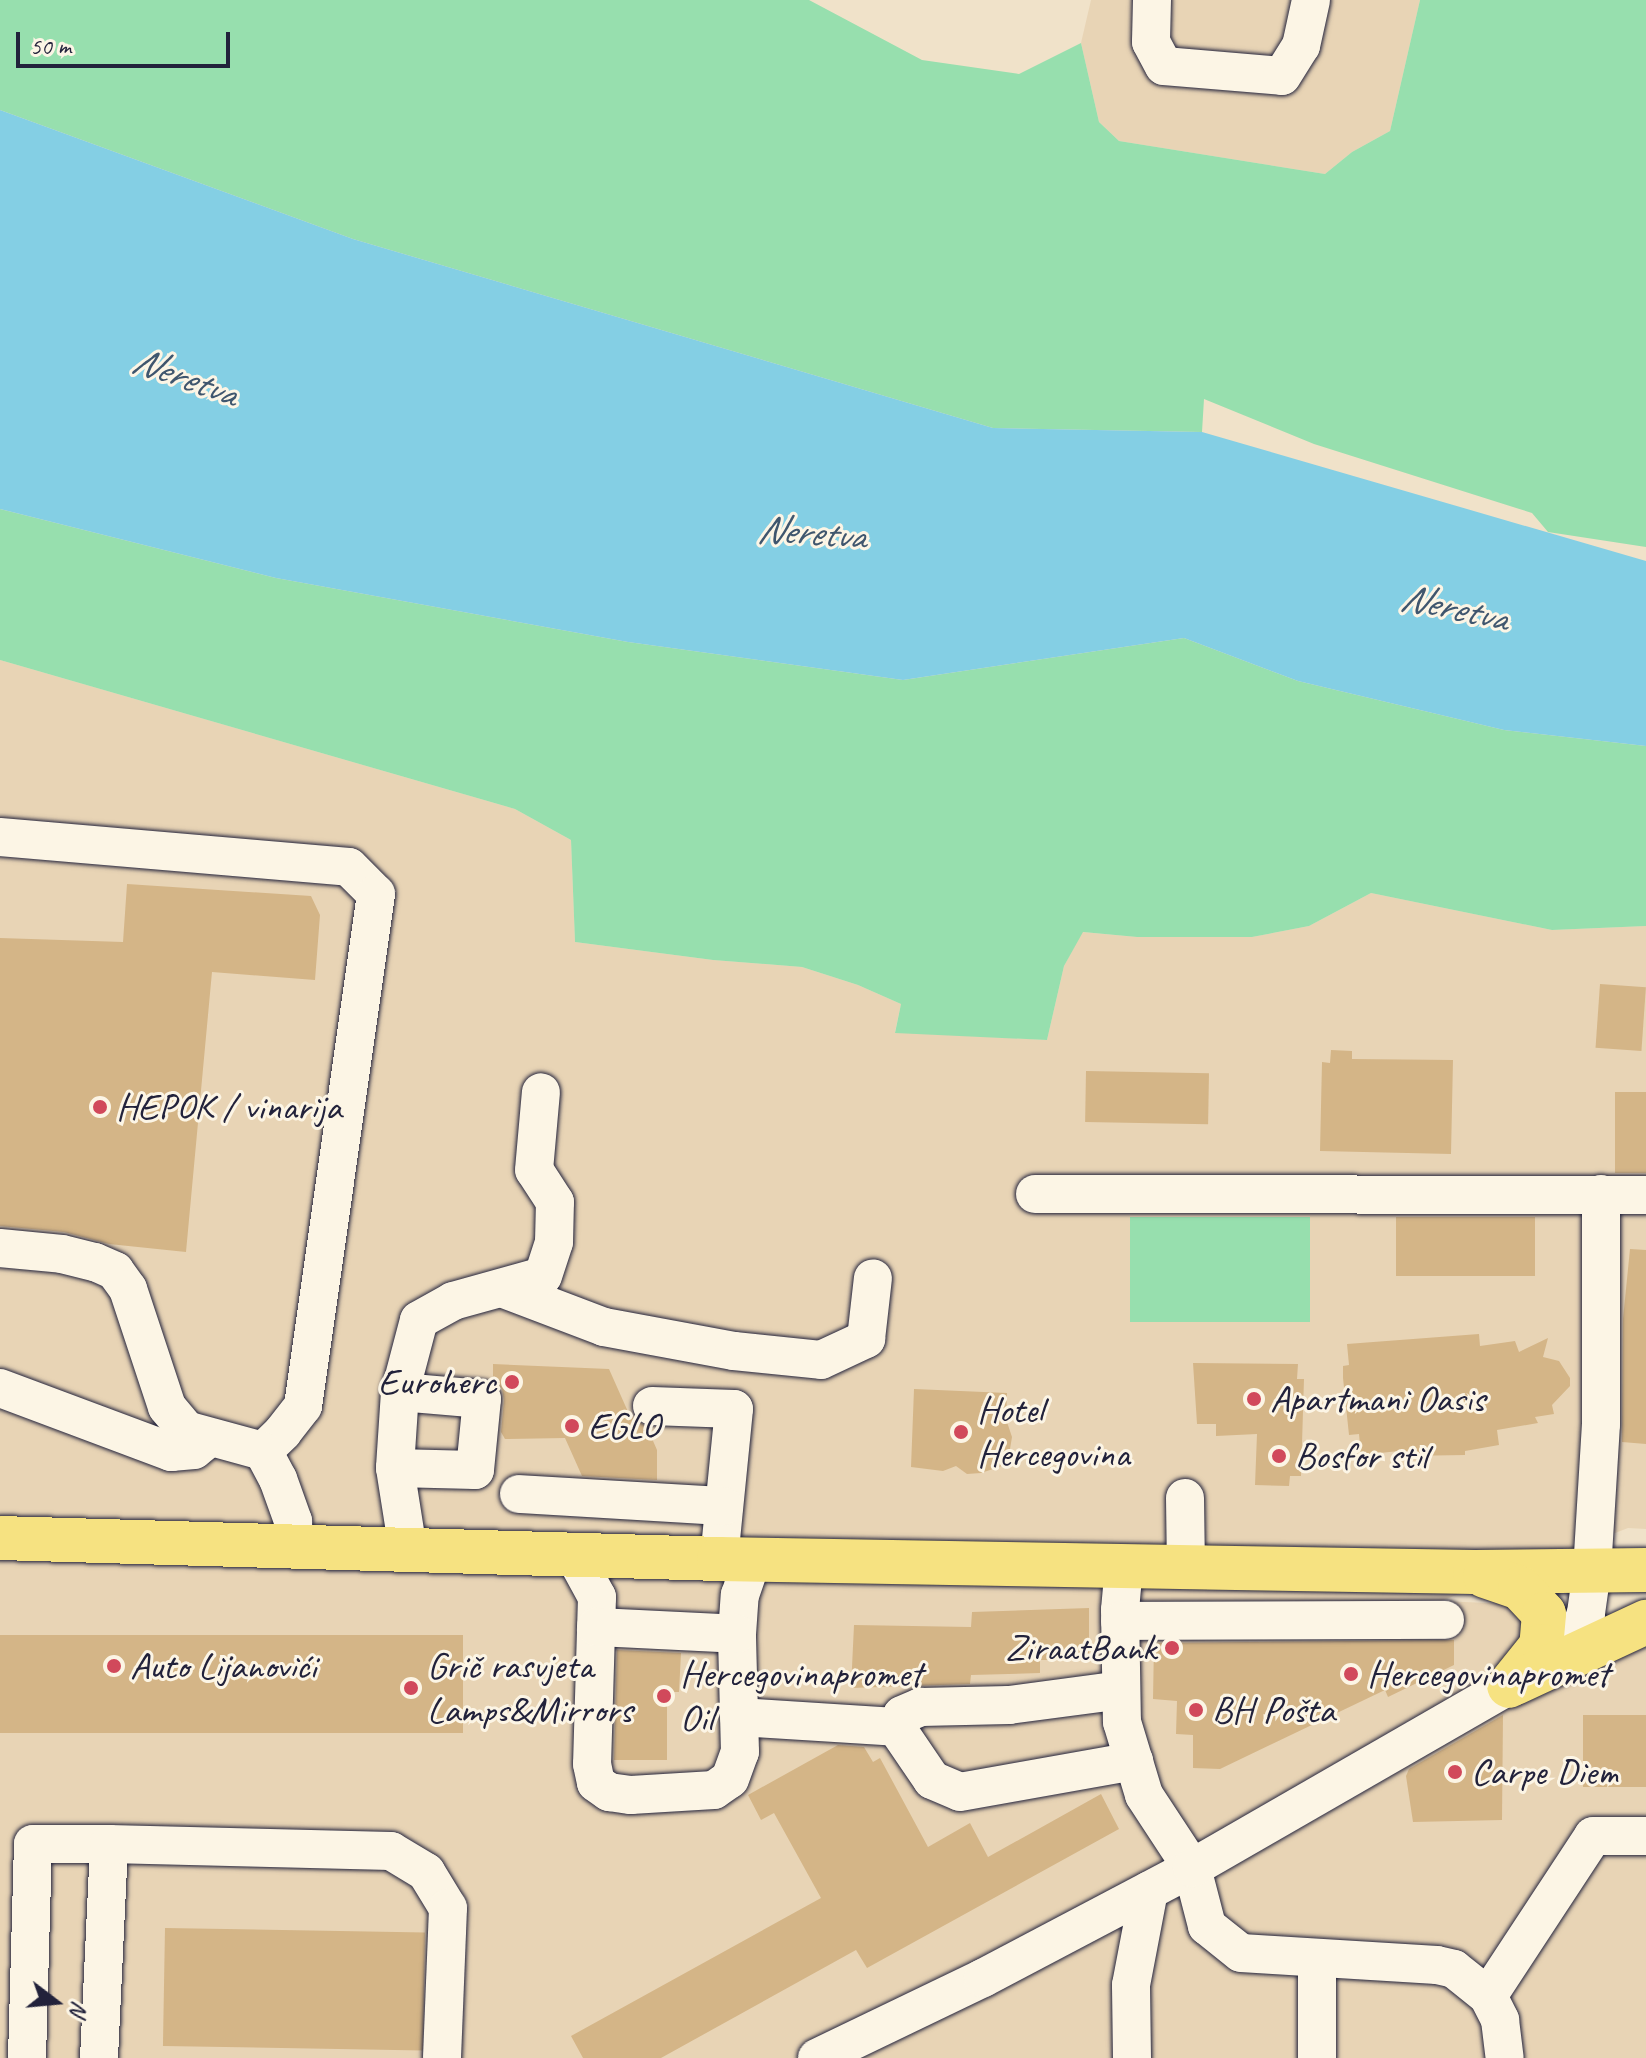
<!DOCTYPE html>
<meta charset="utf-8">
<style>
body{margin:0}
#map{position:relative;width:1646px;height:2058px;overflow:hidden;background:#f0e2c9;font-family:Caveat,sans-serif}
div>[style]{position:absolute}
.built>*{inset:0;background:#e8d4b5}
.green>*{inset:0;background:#97dfae;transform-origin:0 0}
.water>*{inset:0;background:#84cfe4}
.building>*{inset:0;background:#d4b587;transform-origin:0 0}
.roads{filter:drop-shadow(0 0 2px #22223b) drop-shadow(0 0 2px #22223b)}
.minor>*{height:38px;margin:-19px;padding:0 19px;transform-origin:19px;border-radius:19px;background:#fcf5e5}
.major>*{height:44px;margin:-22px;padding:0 22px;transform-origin:22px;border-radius:22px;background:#f6e281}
.dots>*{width:22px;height:22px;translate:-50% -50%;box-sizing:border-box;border:4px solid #fcf5e5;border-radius:50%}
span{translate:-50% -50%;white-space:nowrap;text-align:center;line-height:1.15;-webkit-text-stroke:6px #fcf5e5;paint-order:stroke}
.poi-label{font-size:38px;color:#22223b}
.left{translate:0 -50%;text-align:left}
.right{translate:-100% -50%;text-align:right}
.water-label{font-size:40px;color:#3f566e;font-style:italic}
.north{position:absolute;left:16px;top:1962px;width:80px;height:80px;-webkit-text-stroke:6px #fcf5e5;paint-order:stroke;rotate:106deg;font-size:22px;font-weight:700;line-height:32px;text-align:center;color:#22223b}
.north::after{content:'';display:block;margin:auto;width:28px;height:36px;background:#22223b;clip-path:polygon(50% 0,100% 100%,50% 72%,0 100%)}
.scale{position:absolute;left:16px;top:32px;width:214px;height:36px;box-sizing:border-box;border:4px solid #22223b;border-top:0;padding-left:10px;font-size:24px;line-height:28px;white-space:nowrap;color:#22223b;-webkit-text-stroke:6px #fcf5e5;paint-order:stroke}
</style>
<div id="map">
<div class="built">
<i style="clip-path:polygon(1091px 0,1420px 0,1390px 131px,1352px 152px,1325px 174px,1119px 141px,1099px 122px,1081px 43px)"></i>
<i style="clip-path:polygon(0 660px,515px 809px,571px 840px,575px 942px,713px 960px,802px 967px,858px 985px,901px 1004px,895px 1032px,1047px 1040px,1064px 966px,1082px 932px,1137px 937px,1252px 937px,1309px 926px,1371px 893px,1552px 930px,1646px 926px,1646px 1529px,1628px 1528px,1441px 1601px,1511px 1604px,1610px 1662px,1646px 1647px,1646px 2058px,0 2058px)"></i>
</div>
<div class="green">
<i style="clip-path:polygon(0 0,809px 0,922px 60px,1019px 74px,1081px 43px,1099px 122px,1119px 141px,1325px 174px,1352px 152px,1390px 131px,1420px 0,1646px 0,1646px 547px,1548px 532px,1532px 513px,1314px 444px,1204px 399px,1202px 432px,993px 428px,353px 239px,0 110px)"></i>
<i style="clip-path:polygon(0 509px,276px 578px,628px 642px,903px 680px,1184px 638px,1298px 681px,1504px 730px,1646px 746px,1646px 926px,1552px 930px,1371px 893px,1309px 926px,1252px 937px,1137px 937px,1083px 932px,1064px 966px,1047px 1040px,895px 1033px,901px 1004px,858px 985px,802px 967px,713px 960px,575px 942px,571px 840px,515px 809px,0 660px)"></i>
<i style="left:1130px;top:1217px;width:180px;height:105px"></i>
</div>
<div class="water">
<i style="clip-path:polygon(0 110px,353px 239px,993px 428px,1202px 432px,1646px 561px,1646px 746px,1504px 730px,1298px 681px,1184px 638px,903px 680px,628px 642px,276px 578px,0 509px)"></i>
</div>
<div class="building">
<i style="clip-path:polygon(127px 884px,311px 896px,320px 915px,315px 980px,212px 972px,186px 1252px,109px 1244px,64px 1232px,0 1226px,0 938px,123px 942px)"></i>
<i style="left:1600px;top:984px;width:46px;height:64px;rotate:4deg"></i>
<i style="clip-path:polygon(1331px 1050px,1352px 1051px,1352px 1059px,1453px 1060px,1451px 1154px,1320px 1151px,1322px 1062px,1330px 1063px)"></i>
<i style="left:1086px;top:1071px;width:123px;height:51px;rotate:1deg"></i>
<i style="left:1615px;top:1092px;width:31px;height:81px"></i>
<i style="left:1396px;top:1217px;width:139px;height:59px"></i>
<i style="clip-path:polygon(1630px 1249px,1646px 1250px,1646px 1444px,1622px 1442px,1623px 1319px)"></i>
<i style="clip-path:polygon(1479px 1334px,1480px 1346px,1515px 1341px,1519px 1352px,1548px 1338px,1543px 1357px,1559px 1361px,1570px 1378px,1570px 1386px,1552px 1405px,1554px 1414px,1535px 1417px,1538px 1423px,1497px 1430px,1499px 1445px,1465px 1451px,1465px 1455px,1404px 1456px,1399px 1451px,1361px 1455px,1359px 1434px,1349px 1435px,1343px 1378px,1343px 1366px,1349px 1365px,1347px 1344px)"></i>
<i style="clip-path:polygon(1193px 1363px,1298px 1364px,1297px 1379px,1304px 1379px,1301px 1476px,1290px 1476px,1289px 1486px,1255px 1485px,1257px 1434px,1216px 1436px,1216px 1424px,1197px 1424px)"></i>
<i style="clip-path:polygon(493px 1364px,609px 1369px,629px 1414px,647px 1427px,657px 1450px,657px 1480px,582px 1476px,565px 1438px,505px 1439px,501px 1432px,504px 1400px,502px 1389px,493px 1380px)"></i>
<i style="clip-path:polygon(914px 1389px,1007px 1393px,1006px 1419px,1012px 1437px,1009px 1455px,1002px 1466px,981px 1473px,967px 1474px,956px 1466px,943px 1471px,911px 1467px)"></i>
<i style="clip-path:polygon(1089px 1608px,1089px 1660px,1040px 1660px,1040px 1673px,971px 1675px,970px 1684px,851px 1688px,854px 1625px,971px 1627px,972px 1612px)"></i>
<i style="left:0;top:1635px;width:463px;height:98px"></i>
<i style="clip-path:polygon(1454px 1640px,1454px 1665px,1388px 1697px,1385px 1690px,1220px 1769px,1193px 1768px,1193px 1735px,1176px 1734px,1177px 1701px,1153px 1699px,1154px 1643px)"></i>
<i style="clip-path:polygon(617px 1650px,681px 1653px,679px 1692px,667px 1692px,667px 1760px,614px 1760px)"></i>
<i style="clip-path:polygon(1503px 1715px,1502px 1820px,1413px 1822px,1406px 1776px,1409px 1769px)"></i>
<i style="left:1583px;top:1715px;width:63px;height:72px"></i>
<i style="clip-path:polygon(838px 1745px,864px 1747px,873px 1762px,880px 1758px,928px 1847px,970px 1823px,988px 1857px,1101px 1794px,1119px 1829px,867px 1968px,856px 1950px,661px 2058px,583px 2058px,571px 2036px,821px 1898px,774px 1813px,761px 1820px,748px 1795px)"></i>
<i style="left:165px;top:1928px;width:260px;height:118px;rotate:1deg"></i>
</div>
<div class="roads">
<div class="minor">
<i style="left:1152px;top:0;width:42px;rotate:91.4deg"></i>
<i style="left:1151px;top:42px;width:27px;rotate:62deg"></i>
<i style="left:1164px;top:66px;width:118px;rotate:4.8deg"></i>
<i style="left:1282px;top:76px;width:36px;rotate:-58deg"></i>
<i style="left:1301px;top:46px;width:47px;rotate:-77.7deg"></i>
<i style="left:0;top:837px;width:350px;rotate:4.9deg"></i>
<i style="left:349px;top:867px;width:38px;rotate:45deg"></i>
<i style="left:376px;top:894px;width:517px;rotate:98.11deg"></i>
<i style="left:303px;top:1406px;width:33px;rotate:128deg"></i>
<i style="left:283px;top:1432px;width:28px;rotate:136deg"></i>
<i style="left:1035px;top:1194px;width:611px;rotate:0.09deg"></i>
<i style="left:0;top:1248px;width:62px;rotate:5.5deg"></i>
<i style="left:62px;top:1254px;width:34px;rotate:14deg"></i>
<i style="left:95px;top:1262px;width:22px;rotate:24deg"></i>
<i style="left:115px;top:1271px;width:22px;rotate:54deg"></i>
<i style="left:128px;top:1289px;width:124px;rotate:71.7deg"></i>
<i style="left:167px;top:1407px;width:30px;rotate:50deg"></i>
<i style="left:186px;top:1430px;width:80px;rotate:15.3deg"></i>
<i style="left:263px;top:1451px;width:32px;rotate:62deg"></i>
<i style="left:278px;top:1479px;width:45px;rotate:70.3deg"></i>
<i style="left:293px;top:1521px;width:26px;rotate:88deg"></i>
<i style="left:504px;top:1289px;width:107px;rotate:20.8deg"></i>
<i style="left:604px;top:1327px;width:132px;rotate:10.5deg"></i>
<i style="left:734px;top:1351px;width:87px;rotate:5.9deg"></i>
<i style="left:821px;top:1360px;width:50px;rotate:-25deg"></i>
<i style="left:866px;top:1339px;width:61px;rotate:-83.5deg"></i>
<i style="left:0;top:1388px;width:183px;rotate:20.5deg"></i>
<i style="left:171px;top:1452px;width:23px;rotate:-5deg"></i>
<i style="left:194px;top:1450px;width:19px;rotate:-39deg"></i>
<i style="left:400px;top:1392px;width:74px;rotate:-75.2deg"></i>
<i style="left:419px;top:1320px;width:39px;rotate:-29deg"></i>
<i style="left:453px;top:1301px;width:93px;rotate:-15.5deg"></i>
<i style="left:543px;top:1276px;width:36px;rotate:-72deg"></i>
<i style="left:554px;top:1242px;width:40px;rotate:-88.6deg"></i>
<i style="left:555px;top:1202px;width:38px;rotate:-123deg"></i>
<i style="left:534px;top:1170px;width:78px;rotate:-84.9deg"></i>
<i style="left:652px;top:1406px;width:82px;rotate:2.1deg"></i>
<i style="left:734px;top:1409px;width:151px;rotate:95.7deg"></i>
<i style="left:395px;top:1468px;width:80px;rotate:1.4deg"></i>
<i style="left:475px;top:1470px;width:71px;rotate:-84.4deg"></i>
<i style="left:482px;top:1399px;width:82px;rotate:-175.1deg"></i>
<i style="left:400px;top:1392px;width:76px;rotate:93.8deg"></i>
<i style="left:395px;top:1468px;width:83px;rotate:81deg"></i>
<i style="left:519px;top:1494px;width:205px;rotate:3.4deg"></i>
<i style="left:1185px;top:1498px;width:69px;rotate:89.2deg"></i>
<i style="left:574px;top:1555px;width:48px;rotate:61.3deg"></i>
<i style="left:597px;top:1597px;width:167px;rotate:91.7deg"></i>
<i style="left:592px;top:1764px;width:19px;rotate:78deg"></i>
<i style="left:596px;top:1783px;width:16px;rotate:35deg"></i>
<i style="left:609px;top:1792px;width:22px;rotate:8deg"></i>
<i style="left:631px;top:1795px;width:83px;rotate:-3.4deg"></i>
<i style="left:714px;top:1790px;width:19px;rotate:-35deg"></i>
<i style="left:730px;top:1779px;width:29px;rotate:-70deg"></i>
<i style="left:740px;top:1752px;width:118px;rotate:-91.5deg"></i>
<i style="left:737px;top:1634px;width:39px;rotate:-86deg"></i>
<i style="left:740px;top:1595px;width:37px;rotate:-71deg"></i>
<i style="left:1124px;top:1566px;width:44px;rotate:95.2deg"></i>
<i style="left:1120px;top:1610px;width:112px;rotate:89deg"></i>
<i style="left:1122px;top:1722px;width:76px;rotate:73.2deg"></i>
<i style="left:1144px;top:1795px;width:87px;rotate:56.7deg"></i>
<i style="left:1192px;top:1868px;width:60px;rotate:75.5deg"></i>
<i style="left:1207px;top:1926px;width:43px;rotate:38.5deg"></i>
<i style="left:1241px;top:1953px;width:196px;rotate:3.5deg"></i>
<i style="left:1437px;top:1965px;width:17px;rotate:13deg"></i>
<i style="left:1454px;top:1969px;width:43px;rotate:38.5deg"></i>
<i style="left:1488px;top:1996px;width:27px;rotate:63deg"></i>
<i style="left:1500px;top:2020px;width:38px;rotate:83deg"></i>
<i style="left:1120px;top:1621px;width:325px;rotate:-0.2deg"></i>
<i style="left:596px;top:1627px;width:141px;rotate:2.8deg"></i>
<i style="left:739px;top:1717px;width:157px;rotate:3.6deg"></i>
<i style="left:896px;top:1727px;width:64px;rotate:55.8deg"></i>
<i style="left:932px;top:1780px;width:30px;rotate:23deg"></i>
<i style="left:960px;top:1792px;width:177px;rotate:-10.1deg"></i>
<i style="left:896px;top:1727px;width:13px;rotate:-63deg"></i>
<i style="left:902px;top:1715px;width:21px;rotate:-23deg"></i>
<i style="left:921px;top:1707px;width:88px;rotate:-1.3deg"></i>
<i style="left:1009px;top:1705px;width:113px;rotate:-7.6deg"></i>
<i style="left:1317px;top:1959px;width:99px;rotate:90deg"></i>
<i style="left:1488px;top:1996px;width:191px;rotate:-56.7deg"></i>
<i style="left:1593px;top:1836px;width:53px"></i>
<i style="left:27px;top:2058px;width:214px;rotate:-88.4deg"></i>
<i style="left:33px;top:1844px;width:76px"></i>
<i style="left:99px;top:2058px;width:214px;rotate:-87.3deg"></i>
<i style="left:109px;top:1844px;width:282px;rotate:1.4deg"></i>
<i style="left:391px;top:1851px;width:41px;rotate:31deg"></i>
<i style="left:426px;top:1872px;width:42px;rotate:58.6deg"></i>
<i style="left:448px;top:1908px;width:150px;rotate:92.3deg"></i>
<i style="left:817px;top:2058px;width:184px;rotate:-25.7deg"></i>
<i style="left:983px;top:1978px;width:236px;rotate:-27.8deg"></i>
<i style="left:1192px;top:1868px;width:366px;rotate:-29.9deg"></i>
<i style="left:1509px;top:1686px;width:71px;rotate:-35.3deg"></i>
<i style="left:1567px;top:1645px;width:21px;rotate:-51deg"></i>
<i style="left:1580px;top:1629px;width:17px;rotate:-69deg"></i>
<i style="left:1586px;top:1613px;width:42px;rotate:-81.9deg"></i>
<i style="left:1592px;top:1571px;width:147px;rotate:-86.5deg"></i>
<i style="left:1601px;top:1424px;width:230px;rotate:-90deg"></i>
<i style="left:1132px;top:2058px;width:73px;rotate:-90.8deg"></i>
<i style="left:1131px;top:1985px;width:96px;rotate:-79.2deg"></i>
</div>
<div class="major">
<i style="left:0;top:1538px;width:719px;rotate:1.67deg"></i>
<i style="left:719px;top:1559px;width:756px;rotate:0.99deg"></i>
<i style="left:1475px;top:1572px;width:171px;rotate:-0.7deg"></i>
<i style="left:1485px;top:1576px;width:37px;rotate:19deg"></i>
<i style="left:1520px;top:1588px;width:35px;rotate:47deg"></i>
<i style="left:1544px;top:1614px;width:32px;rotate:95deg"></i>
<i style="left:1541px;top:1646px;width:51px;rotate:128.7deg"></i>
<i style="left:1515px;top:1683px;width:145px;rotate:-25deg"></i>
</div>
</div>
<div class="dots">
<i style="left:100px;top:1107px;background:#d1495b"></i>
<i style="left:512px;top:1382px;background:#d1495b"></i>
<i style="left:1254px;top:1399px;background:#d1495b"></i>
<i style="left:572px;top:1426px;background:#d1495b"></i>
<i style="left:961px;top:1432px;background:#d1495b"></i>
<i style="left:1279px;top:1456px;background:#d1495b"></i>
<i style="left:1172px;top:1648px;background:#d1495b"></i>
<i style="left:114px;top:1666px;background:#d1495b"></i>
<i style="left:1351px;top:1674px;background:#d1495b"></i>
<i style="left:411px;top:1688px;background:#d1495b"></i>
<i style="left:664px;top:1696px;background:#d1495b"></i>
<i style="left:1196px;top:1710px;background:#d1495b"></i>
<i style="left:1455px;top:1772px;background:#d1495b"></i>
</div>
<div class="poi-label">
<span class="left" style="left:116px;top:1107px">HEPOK / vinarija</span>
<span class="right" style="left:496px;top:1382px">Euroherc</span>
<span class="left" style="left:1270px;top:1399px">Apartmani Oasis</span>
<span class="left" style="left:977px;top:1432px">Hotel<br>Hercegovina</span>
<span class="left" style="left:588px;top:1426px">EGLO</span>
<span class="left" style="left:1295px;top:1456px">Bosfor stil</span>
<span class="right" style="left:1156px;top:1648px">ZiraatBank</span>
<span class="left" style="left:130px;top:1666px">Auto Lijanovići</span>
<span class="left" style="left:427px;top:1688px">Grič rasvjeta<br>Lamps&amp;Mirrors</span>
<span class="left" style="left:680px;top:1696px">Hercegovinapromet<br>Oil</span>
<span class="left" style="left:1367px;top:1674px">Hercegovinapromet</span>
<span class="left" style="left:1212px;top:1710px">BH Pošta</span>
<span class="left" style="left:1471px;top:1772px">Carpe Diem</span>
</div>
<div class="water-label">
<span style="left:185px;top:376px;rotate:20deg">Neretva</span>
<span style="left:811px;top:532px;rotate:4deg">Neretva</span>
<span style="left:1454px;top:607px;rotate:12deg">Neretva</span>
</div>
<div class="north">N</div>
<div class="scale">50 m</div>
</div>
